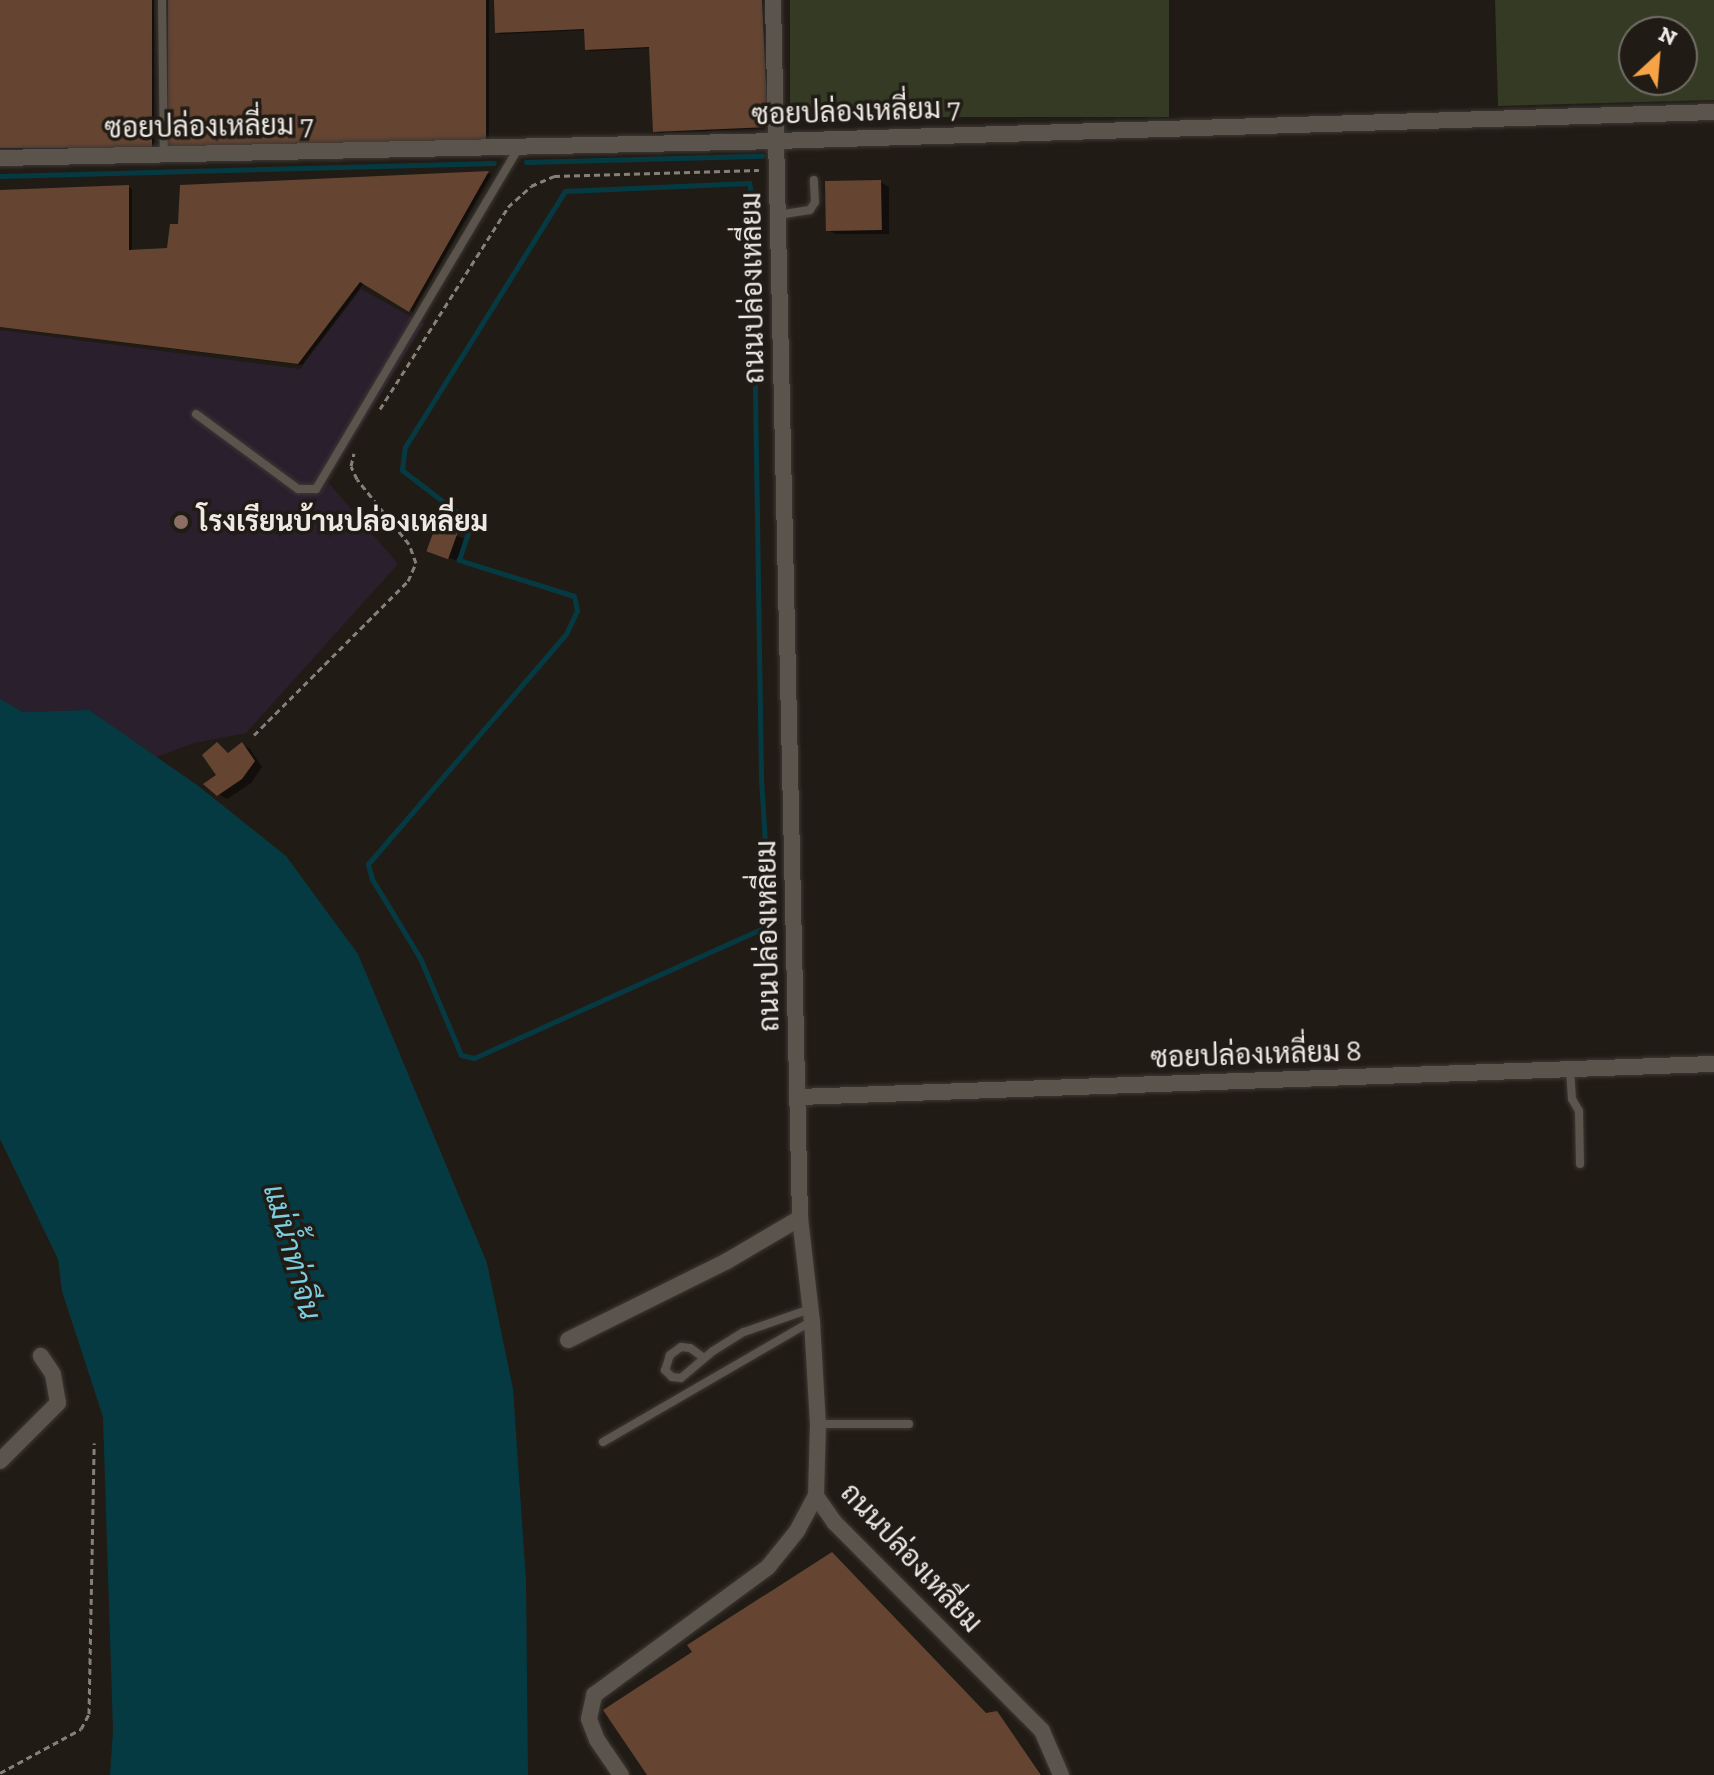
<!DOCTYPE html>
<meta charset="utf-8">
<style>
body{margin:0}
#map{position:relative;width:1714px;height:1775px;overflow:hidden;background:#211b15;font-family:"Zilla Slab",Sarabun,serif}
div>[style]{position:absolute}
.education>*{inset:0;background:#2a1f2d}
.green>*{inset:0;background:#343a23;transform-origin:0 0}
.water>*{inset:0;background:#063a43}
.shadow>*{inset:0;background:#0007;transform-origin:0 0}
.stream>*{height:5px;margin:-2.5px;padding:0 2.5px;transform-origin:2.5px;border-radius:2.5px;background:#063a43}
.building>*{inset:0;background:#654532;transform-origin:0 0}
.path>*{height:3px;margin-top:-1.5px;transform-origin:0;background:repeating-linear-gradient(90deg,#85807a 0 6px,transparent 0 10px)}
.roads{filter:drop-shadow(0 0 2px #3c3834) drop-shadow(0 0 2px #3c3834)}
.lane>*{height:8px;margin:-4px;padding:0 4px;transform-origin:4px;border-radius:4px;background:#5a544c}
.street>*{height:16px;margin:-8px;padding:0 8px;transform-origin:8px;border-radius:8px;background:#5a544c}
.dots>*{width:22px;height:22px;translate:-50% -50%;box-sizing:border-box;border:4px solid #211b15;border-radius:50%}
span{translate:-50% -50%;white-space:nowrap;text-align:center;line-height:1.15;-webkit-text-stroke:7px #211b15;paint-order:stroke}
.street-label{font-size:28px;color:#ede9e4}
.poi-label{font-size:28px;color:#ede9e4;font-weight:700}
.left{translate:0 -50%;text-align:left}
.water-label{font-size:30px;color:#7ccdde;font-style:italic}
.north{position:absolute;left:1618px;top:16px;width:80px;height:80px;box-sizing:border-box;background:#211b15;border:2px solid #736d68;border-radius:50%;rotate:26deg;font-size:22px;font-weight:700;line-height:32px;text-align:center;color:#ede9e4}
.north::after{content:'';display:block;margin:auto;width:28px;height:36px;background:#f6a247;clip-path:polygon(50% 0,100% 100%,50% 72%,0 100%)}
</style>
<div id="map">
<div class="education">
<i style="clip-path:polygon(361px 289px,424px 324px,327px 481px,398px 564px,246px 733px,194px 743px,154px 758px,89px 710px,23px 712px,0 699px,0 330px,300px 369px)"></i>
</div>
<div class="green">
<i style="left:790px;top:0;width:379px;height:117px"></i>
<i style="clip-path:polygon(evenodd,1495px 0,1714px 0,1714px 100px,1498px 106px,1495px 0,1634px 32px,1682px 32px,1682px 80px,1634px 80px,1634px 32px)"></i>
</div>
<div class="water">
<i style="clip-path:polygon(0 699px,23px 712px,89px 710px,197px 785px,286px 856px,358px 954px,487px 1263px,513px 1389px,526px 1581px,528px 1775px,110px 1775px,113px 1730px,103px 1417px,62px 1291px,58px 1259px,0 1139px)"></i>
</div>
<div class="shadow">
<i style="left:0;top:0;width:154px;height:149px"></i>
<i style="left:170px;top:0;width:319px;height:148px"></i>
<i style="clip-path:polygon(496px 0,765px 0,771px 128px,658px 133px,655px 131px,651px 48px,590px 51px,587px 49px,586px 30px,500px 34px,497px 32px)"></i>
<i style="clip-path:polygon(488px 173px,491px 175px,413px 312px,364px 283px,302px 365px,0 327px,0 192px,128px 187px,132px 189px,132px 252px,169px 250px,179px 226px,182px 187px)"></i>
<i style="clip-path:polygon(880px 182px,889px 187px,889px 234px,836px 234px,828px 230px)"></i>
<i style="left:437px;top:528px;width:31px;height:23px;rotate:22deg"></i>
<i style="clip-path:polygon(217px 744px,230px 754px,242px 744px,250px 749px,262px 767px,251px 783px,227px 799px,218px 794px)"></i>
<i style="clip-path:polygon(997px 1713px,1042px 1775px,650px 1775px,987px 1714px)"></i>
</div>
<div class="stream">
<i style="left:526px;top:162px;width:236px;rotate:-1.5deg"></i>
<i style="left:0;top:176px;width:494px;rotate:-1.5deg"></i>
<i style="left:749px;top:183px;width:15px;rotate:79deg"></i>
<i style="left:752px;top:198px;width:580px;rotate:89.11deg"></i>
<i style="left:761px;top:778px;width:147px;rotate:86.5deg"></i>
<i style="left:770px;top:925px;width:325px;rotate:155.8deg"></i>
<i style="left:474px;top:1058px;width:13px;rotate:-167deg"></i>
<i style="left:461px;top:1055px;width:105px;rotate:-112.9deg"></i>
<i style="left:420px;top:958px;width:92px;rotate:-121.3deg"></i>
<i style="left:372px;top:879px;width:16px;rotate:-105deg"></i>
<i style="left:368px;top:864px;width:303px;rotate:-49.3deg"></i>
<i style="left:566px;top:634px;width:26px;rotate:-65deg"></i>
<i style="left:577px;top:610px;width:14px;rotate:-102deg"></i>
<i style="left:574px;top:596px;width:121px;rotate:-162.6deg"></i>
<i style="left:459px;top:560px;width:39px;rotate:-72deg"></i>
<i style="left:471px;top:523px;width:87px;rotate:-142.5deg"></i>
<i style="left:402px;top:470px;width:23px;rotate:-83deg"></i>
<i style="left:405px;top:447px;width:302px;rotate:-58deg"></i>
<i style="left:565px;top:191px;width:184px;rotate:-2.5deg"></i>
</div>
<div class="building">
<i style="left:0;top:0;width:152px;height:148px"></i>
<i style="left:168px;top:0;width:318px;height:147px"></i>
<i style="clip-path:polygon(494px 0,762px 0,768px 127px,653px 132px,649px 47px,585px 50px,584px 29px,495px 33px)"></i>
<i style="clip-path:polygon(489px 171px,409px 312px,360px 282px,298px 364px,0 327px,0 190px,129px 185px,129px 250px,167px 248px,170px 224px,178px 224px,180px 185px)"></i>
<i style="left:881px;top:180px;width:50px;height:56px;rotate:89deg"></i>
<i style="left:436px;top:525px;width:23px;height:28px;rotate:20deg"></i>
<i style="clip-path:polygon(217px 742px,228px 753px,242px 742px,255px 761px,242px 779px,217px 796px,203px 784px,216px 775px,202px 755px)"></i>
<i style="clip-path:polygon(832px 1552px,986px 1713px,997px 1711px,1041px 1775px,647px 1775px,603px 1710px,692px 1652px,687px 1645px)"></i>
</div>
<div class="path">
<i style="left:380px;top:409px;width:239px;rotate:-57.6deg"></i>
<i style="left:508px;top:207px;width:31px;rotate:-42deg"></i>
<i style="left:531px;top:186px;width:25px;rotate:-23deg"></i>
<i style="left:554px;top:176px;width:205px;rotate:-1.7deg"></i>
<i style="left:254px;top:735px;width:218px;rotate:-45deg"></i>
<i style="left:408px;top:581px;width:20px;rotate:-66deg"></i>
<i style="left:416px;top:563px;width:20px;rotate:-110deg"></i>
<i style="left:409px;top:544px;width:83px;rotate:-128.7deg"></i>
<i style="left:357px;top:479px;width:14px;rotate:-115deg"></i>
<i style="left:351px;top:466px;width:13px;rotate:-77deg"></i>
<i style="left:0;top:1773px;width:92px;rotate:-28.5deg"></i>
<i style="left:81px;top:1729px;width:17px;rotate:-62deg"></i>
<i style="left:89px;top:1714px;width:271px;rotate:-88.9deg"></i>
</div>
<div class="roads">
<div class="lane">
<i style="left:162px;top:0;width:154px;rotate:89.3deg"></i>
<i style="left:778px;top:215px;width:32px;rotate:-9deg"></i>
<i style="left:810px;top:210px;width:9px;rotate:-58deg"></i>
<i style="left:815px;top:202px;width:22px;rotate:-93deg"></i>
<i style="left:196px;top:414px;width:127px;rotate:36.3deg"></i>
<i style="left:298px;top:489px;width:18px"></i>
<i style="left:316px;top:489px;width:398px;rotate:-59.3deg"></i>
<i style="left:1570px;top:1070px;width:29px;rotate:86deg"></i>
<i style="left:1572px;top:1099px;width:14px;rotate:60deg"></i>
<i style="left:1579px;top:1111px;width:53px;rotate:88.9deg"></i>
<i style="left:704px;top:1358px;width:17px;rotate:-144deg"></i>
<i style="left:690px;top:1348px;width:9px;rotate:-174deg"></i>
<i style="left:681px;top:1347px;width:14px;rotate:144deg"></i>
<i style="left:670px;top:1355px;width:16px;rotate:108deg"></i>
<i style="left:665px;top:1370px;width:10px;rotate:45deg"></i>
<i style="left:672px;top:1377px;width:9px;rotate:6deg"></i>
<i style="left:681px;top:1378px;width:42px;rotate:-40.2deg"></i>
<i style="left:713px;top:1351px;width:36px;rotate:-32deg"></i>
<i style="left:744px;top:1332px;width:70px;rotate:-19.2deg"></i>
<i style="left:819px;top:1424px;width:90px"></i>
<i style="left:603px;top:1442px;width:241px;rotate:-30.1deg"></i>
</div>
<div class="street">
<i style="left:773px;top:0;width:1218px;rotate:88.73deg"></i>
<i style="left:800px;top:1218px;width:104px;rotate:83.4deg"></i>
<i style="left:812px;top:1321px;width:103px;rotate:86.7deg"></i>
<i style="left:818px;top:1424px;width:72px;rotate:91.6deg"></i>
<i style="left:816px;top:1496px;width:33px;rotate:55deg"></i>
<i style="left:835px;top:1523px;width:293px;rotate:45.1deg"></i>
<i style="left:1042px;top:1731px;width:48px;rotate:66.6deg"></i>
<i style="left:0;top:158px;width:776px;rotate:-1.25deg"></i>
<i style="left:776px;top:141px;width:938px;rotate:-1.77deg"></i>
<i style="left:799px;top:1097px;width:916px;rotate:-2.07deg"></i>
<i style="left:568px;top:1340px;width:178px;rotate:-26.4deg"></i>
<i style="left:727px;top:1261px;width:85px;rotate:-30.5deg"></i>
<i style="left:0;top:1461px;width:82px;rotate:-45deg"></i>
<i style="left:58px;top:1403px;width:29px;rotate:-100deg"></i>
<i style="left:53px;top:1374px;width:22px;rotate:-124deg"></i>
<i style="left:621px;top:1775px;width:42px;rotate:-124.4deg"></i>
<i style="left:597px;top:1740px;width:22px;rotate:-111deg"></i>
<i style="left:589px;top:1719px;width:25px;rotate:-78deg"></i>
<i style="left:594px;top:1695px;width:216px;rotate:-36.3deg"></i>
<i style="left:768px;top:1567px;width:46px;rotate:-51.1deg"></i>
<i style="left:797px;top:1531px;width:40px;rotate:-62deg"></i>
</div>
</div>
<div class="dots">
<i style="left:181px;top:522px;background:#8d6e63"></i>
</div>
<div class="street-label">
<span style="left:856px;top:112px;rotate:-2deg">ซอยปล่องเหลี่ยม 7</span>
<span style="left:209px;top:127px;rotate:-1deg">ซอยปล่องเหลี่ยม 7</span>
<span style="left:753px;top:288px;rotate:-91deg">ถนนปล่องเหลี่ยม</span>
<span style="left:768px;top:936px;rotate:-91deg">ถนนปล่องเหลี่ยม</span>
<span style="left:1256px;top:1055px;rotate:-2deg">ซอยปล่องเหลี่ยม 8</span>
<span style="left:911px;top:1558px;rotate:47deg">ถนนปล่องเหลี่ยม</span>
</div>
<div class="poi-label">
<span class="left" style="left:197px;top:522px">โรงเรียนบ้านปล่องเหลี่ยม</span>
</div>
<div class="water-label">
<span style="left:292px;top:1252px;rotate:74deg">แม่น้ำท่าจีน</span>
</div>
<div class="north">N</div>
</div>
